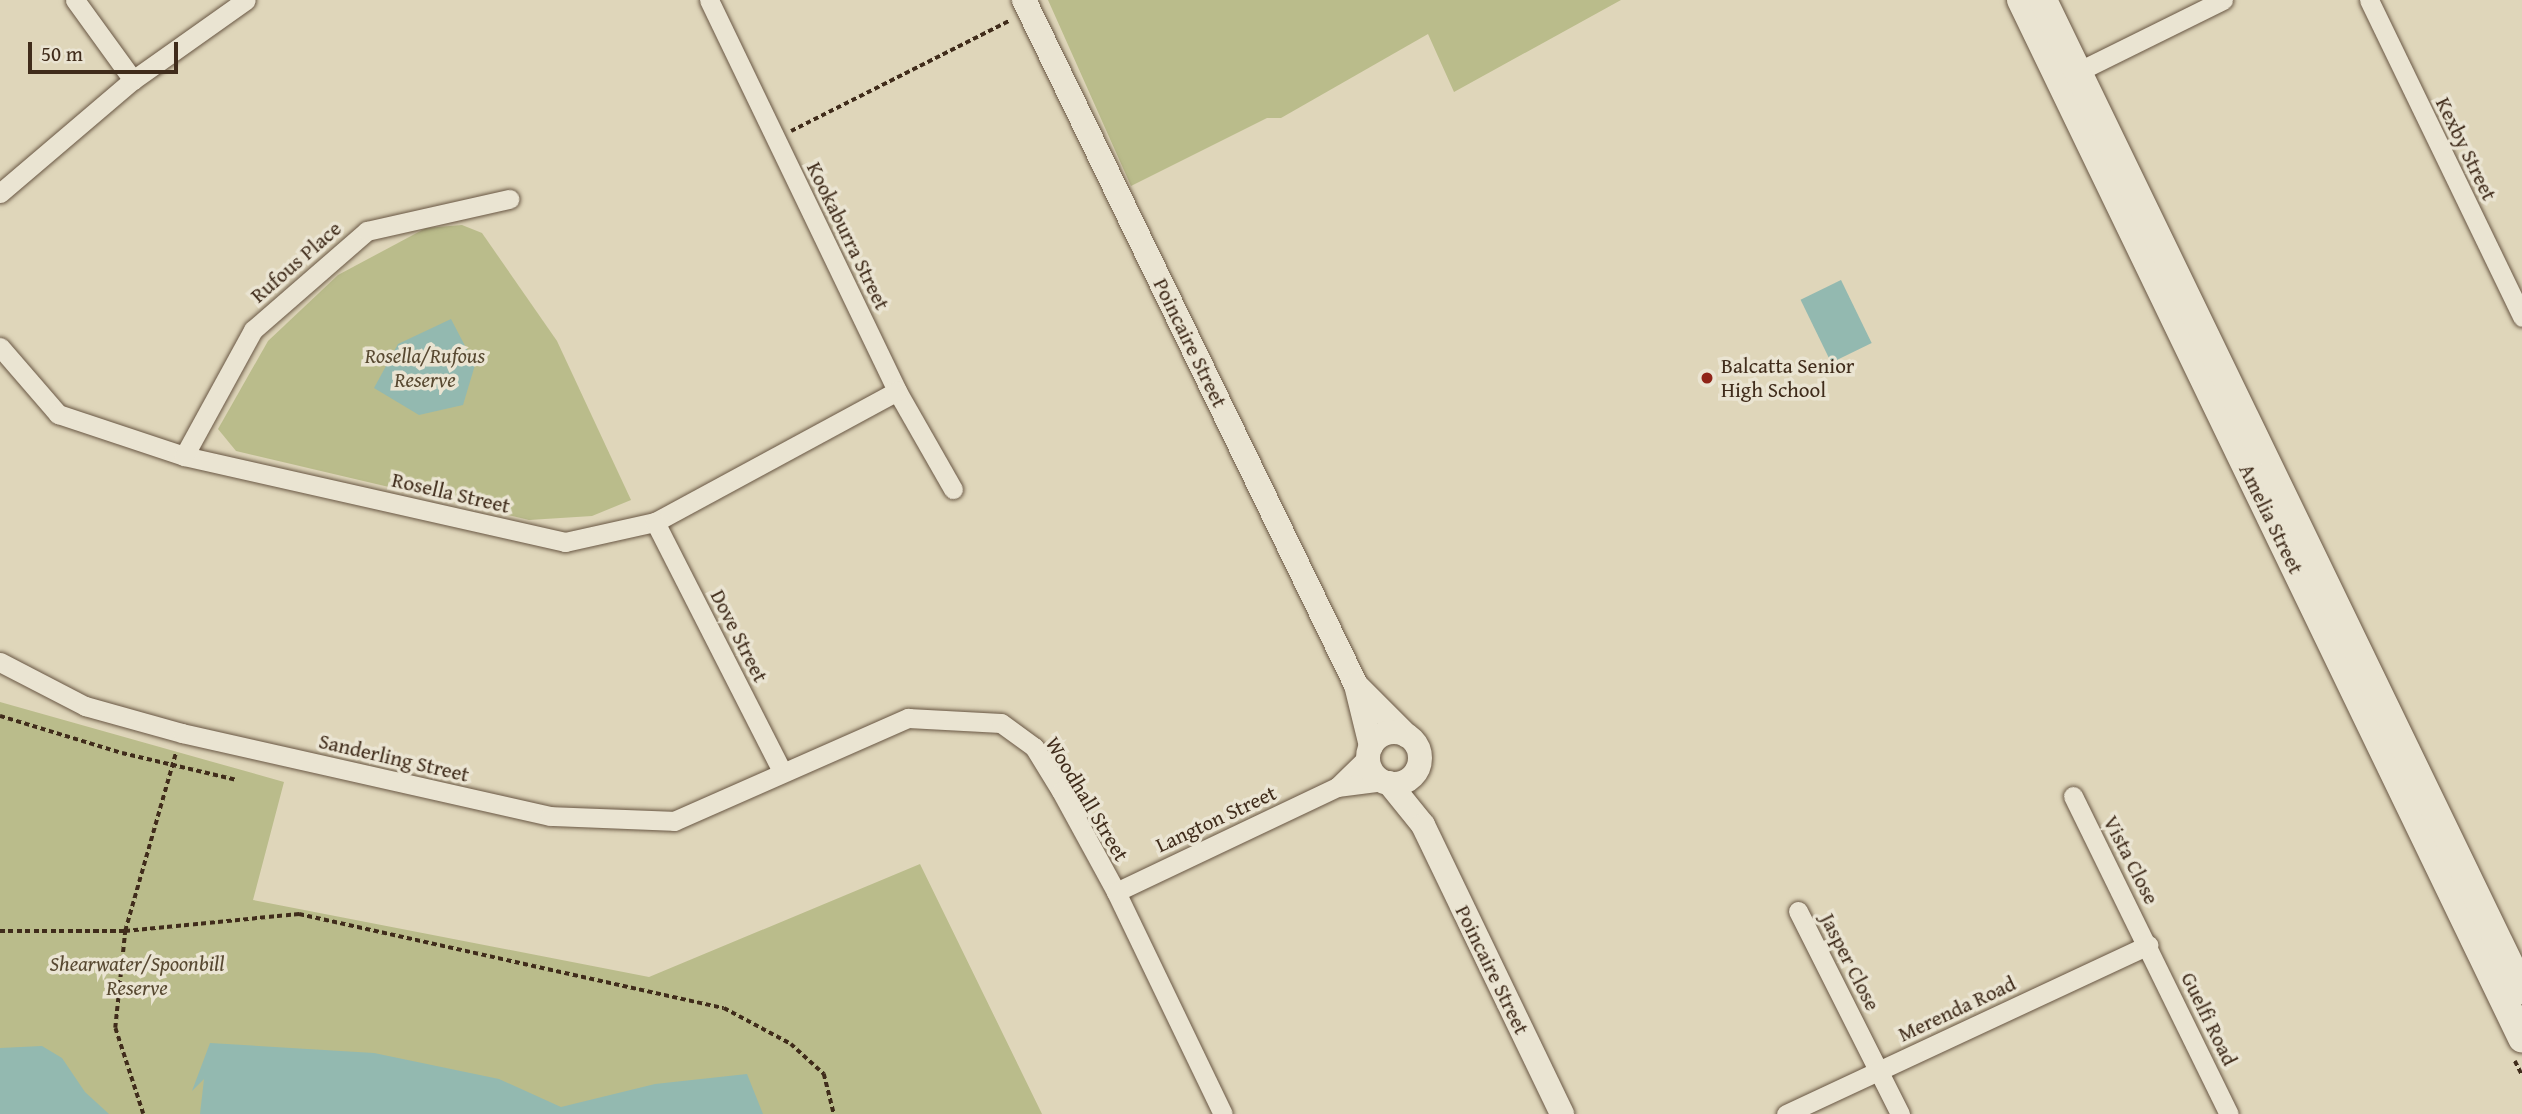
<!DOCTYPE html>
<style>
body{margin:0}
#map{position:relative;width:2522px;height:1114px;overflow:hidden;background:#dfd6ba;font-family:"Gentium Book Plus",serif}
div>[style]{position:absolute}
.green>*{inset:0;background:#babc8b}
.water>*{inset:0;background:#93b9b0;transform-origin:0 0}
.path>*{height:3.5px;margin-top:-1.75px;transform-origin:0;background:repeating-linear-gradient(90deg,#402c1b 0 5px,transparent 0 8.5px)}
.roads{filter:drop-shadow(0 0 2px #685643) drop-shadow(0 0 2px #685643)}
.minor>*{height:19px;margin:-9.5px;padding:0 9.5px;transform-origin:9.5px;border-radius:9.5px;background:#eae4d2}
.tertiary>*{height:24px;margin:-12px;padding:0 12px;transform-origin:12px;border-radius:12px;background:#eae4d2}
.tertiary>.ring{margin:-12px;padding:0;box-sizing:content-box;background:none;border:24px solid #eae4d2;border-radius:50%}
.secondary>*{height:28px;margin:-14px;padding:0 14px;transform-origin:14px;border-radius:14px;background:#eae4d2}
.dots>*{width:19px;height:19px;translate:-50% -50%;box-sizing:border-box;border:4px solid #eae4d2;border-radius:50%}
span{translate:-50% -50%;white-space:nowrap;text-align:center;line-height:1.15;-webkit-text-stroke:7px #eae4d2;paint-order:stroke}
.street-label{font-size:21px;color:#402c1b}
.park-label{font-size:21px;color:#584931;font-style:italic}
.poi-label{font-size:21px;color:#402c1b}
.left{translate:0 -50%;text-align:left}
.scale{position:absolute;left:28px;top:42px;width:150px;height:32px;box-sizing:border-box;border:4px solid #402c1b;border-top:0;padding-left:9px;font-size:21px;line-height:24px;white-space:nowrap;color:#402c1b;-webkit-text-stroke:5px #eae4d2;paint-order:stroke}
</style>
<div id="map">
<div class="green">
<i style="clip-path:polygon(1048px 0,1621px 0,1454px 92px,1428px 34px,1281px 118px,1267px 118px,1131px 186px)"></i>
<i style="clip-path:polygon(462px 225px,482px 233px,557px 341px,631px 500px,592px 516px,529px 520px,236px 451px,218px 429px,268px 341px,338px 275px,426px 228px)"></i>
<i style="clip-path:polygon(0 702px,284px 782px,253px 900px,649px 977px,920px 864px,1042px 1114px,0 1114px)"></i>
</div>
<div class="water">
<i style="left:1841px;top:280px;width:70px;height:45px;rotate:64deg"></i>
<i style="clip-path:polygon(451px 319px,475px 365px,463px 405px,419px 415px,374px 388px,398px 344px)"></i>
<i style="clip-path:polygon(210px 1043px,374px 1053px,499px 1079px,561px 1107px,655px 1084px,747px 1074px,763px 1114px,200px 1114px,204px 1079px,192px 1091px)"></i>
<i style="clip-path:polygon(42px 1046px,62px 1058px,85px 1092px,109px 1114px,0 1114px,0 1048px)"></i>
</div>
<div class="path">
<i style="left:791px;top:131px;width:244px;rotate:-26.8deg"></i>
<i style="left:0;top:716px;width:127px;rotate:16.9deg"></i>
<i style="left:122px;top:753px;width:118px;rotate:13.2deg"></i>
<i style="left:0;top:931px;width:125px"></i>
<i style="left:125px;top:931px;width:175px;rotate:-5.6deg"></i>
<i style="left:299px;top:914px;width:435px;rotate:12.5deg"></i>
<i style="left:724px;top:1008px;width:76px;rotate:28.2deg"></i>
<i style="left:791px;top:1044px;width:45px;rotate:42.3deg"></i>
<i style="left:824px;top:1074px;width:41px;rotate:76deg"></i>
<i style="left:2515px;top:1061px;width:16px;rotate:63deg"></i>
<i style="left:143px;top:1114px;width:90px;rotate:-108deg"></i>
<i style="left:115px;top:1028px;width:98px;rotate:-84.1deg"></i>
<i style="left:125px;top:931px;width:186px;rotate:-74.1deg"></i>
</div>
<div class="roads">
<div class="minor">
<i style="left:75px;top:0;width:99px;rotate:54.1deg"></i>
<i style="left:709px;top:0;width:434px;rotate:64.3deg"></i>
<i style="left:897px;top:391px;width:113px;rotate:60.3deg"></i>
<i style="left:2369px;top:0;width:352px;rotate:64.2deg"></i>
<i style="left:2067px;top:77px;width:174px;rotate:-26.3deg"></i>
<i style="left:0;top:193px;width:175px;rotate:-40.4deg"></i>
<i style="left:133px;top:80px;width:138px;rotate:-35.3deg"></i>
<i style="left:0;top:347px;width:89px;rotate:49.1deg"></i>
<i style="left:58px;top:414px;width:133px;rotate:18.4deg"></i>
<i style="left:184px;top:456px;width:391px;rotate:12.7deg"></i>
<i style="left:565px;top:542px;width:92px;rotate:-12.5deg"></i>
<i style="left:655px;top:522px;width:275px;rotate:-28.4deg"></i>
<i style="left:184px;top:456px;width:144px;rotate:-61.3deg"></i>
<i style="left:253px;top:330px;width:151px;rotate:-41deg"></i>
<i style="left:367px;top:231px;width:146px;rotate:-12.7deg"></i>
<i style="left:655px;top:522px;width:280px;rotate:63deg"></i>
<i style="left:0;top:662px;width:96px;rotate:27.4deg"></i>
<i style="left:85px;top:706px;width:101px;rotate:15.6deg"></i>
<i style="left:182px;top:733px;width:377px;rotate:12.7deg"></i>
<i style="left:550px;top:816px;width:124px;rotate:2.3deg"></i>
<i style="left:674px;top:821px;width:256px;rotate:-23.8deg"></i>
<i style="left:908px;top:718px;width:93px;rotate:3.1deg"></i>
<i style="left:1001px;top:723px;width:41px;rotate:36deg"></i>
<i style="left:1034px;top:747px;width:52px;rotate:58.5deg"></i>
<i style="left:1061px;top:791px;width:115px;rotate:61.4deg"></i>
<i style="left:1116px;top:892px;width:246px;rotate:64.3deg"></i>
<i style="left:1337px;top:787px;width:45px;rotate:-44.1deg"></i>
<i style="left:2073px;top:796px;width:354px;rotate:63.9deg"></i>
<i style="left:1116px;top:892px;width:245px;rotate:-25.4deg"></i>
<i style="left:1337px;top:787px;width:47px;rotate:-7.3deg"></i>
<i style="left:1798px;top:911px;width:227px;rotate:63.3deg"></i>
<i style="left:1786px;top:1114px;width:400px;rotate:-25deg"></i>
</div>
<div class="tertiary">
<i style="left:1024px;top:0;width:761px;rotate:64.14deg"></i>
<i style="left:1356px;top:685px;width:63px;rotate:76.2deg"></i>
<i style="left:1356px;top:685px;width:71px;rotate:45deg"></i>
<i class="ring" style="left:1368px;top:732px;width:28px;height:28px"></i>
<i style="left:1389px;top:783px;width:54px;rotate:51deg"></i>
<i style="left:1423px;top:825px;width:321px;rotate:64.3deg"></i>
</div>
<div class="secondary">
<i style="left:2021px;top:0;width:1153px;rotate:64.24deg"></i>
<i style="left:2043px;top:0;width:1100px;rotate:64.18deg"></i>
</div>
</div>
<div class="dots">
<i style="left:1707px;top:378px;background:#8f2418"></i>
</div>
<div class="street-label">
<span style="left:2466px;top:149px;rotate:64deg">Kexby Street</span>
<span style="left:848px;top:236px;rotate:64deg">Kookaburra Street</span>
<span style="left:296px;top:262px;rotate:-41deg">Rufous Place</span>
<span style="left:1190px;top:343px;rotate:64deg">Poincaire Street</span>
<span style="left:451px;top:493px;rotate:13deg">Rosella Street</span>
<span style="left:2271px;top:519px;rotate:64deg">Amelia Street</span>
<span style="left:739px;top:636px;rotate:63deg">Dove Street</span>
<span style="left:394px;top:758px;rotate:13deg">Sanderling Street</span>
<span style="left:1087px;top:799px;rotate:59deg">Woodhall Street</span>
<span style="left:1216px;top:819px;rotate:-25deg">Langton Street</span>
<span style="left:2131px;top:860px;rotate:63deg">Vista Close</span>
<span style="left:1850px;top:962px;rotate:63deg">Jasper Close</span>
<span style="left:1492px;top:970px;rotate:64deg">Poincaire Street</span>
<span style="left:1957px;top:1009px;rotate:-25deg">Merenda Road</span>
<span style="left:2209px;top:1019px;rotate:64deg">Guelfi Road</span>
</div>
<div class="park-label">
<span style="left:425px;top:368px">Rosella/Rufous<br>Reserve</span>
<span style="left:137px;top:976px">Shearwater/Spoonbill<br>Reserve</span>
</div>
<div class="poi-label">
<span class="left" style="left:1721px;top:378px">Balcatta Senior<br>High School</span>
</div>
<div class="scale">50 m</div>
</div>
